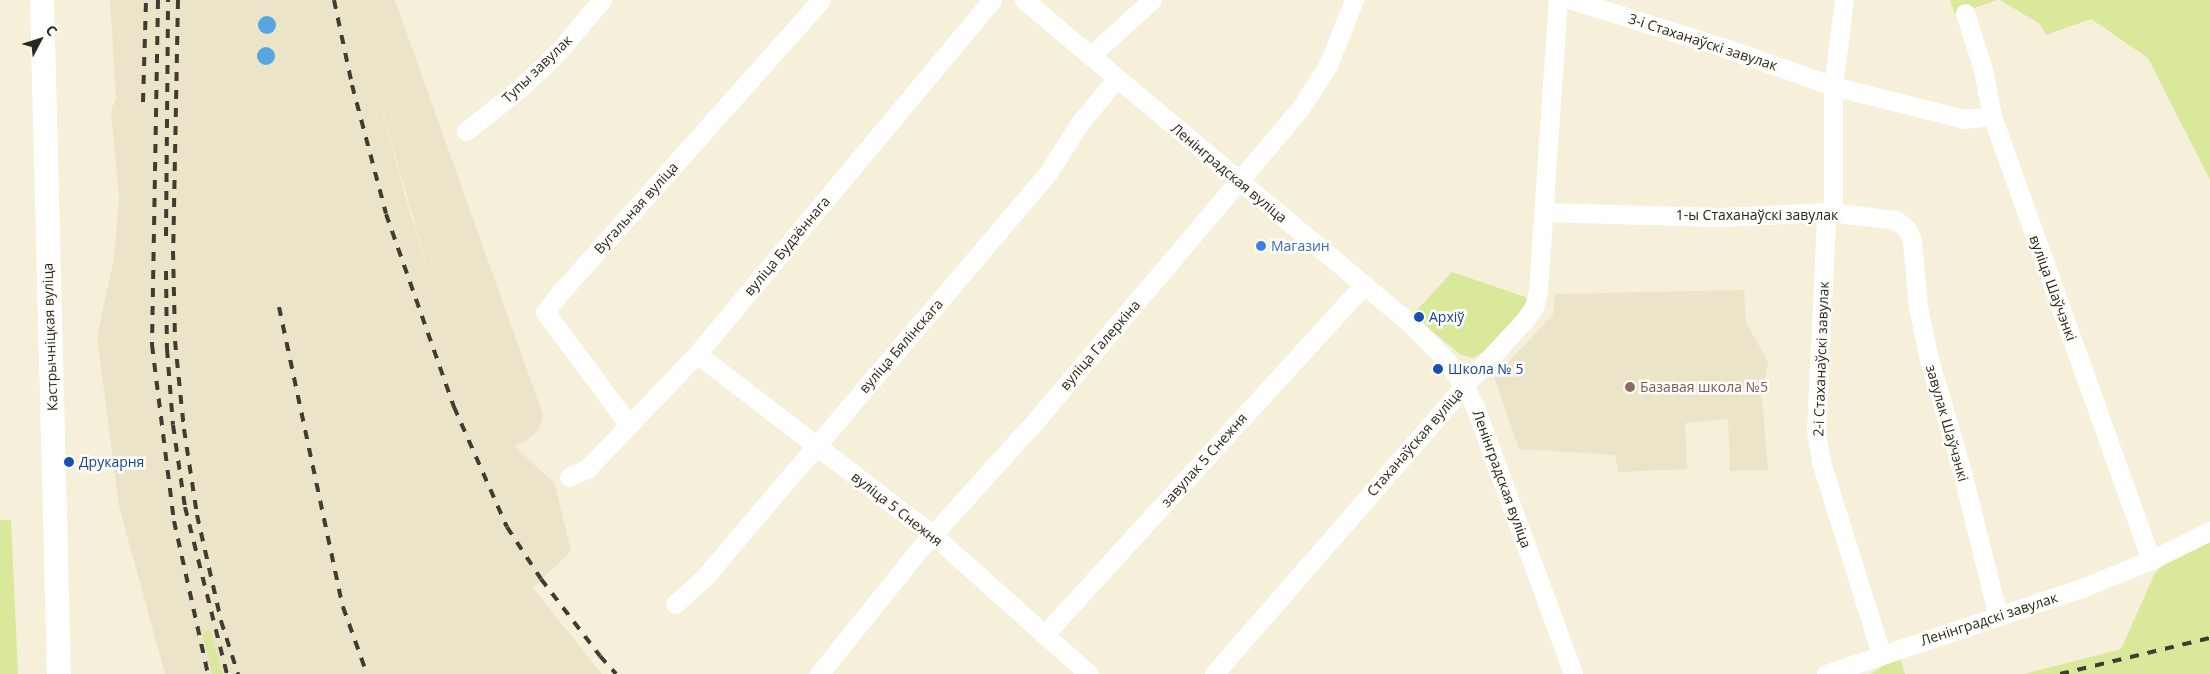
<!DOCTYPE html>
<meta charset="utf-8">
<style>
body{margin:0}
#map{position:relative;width:2210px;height:674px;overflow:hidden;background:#f6f0da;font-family:"Open Sans",sans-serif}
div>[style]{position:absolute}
.built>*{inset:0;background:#ebe4c8}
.green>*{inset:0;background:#dae89c}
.water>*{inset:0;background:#57a6e2}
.round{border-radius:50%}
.minor>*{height:19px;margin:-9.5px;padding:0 9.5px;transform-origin:9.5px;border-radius:9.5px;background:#fff}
.major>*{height:24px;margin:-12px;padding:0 12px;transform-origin:12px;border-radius:12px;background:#fff}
.rail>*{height:4px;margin-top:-2px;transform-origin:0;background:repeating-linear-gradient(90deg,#3f3c33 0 9px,transparent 0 18px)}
.dots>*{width:14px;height:14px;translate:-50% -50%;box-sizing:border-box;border:2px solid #fefdf9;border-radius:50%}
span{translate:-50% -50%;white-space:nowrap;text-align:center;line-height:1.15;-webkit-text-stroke:5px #fefdf9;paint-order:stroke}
.street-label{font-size:14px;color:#29271f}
.shop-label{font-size:14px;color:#366cbe}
.left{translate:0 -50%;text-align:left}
.transit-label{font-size:14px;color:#164399}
.education-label{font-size:14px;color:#785e54}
.north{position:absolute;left:15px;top:15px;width:50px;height:50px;-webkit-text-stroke:4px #fefdf9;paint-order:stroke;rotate:50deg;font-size:14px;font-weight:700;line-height:20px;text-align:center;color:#29271f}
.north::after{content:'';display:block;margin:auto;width:18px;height:22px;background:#29271f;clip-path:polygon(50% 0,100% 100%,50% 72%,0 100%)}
</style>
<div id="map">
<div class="built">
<i style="clip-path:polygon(evenodd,110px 0,395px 0,543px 415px,538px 430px,525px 442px,514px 446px,555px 484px,571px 551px,533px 588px,602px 674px,165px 674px,119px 506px,97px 337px,114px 258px,119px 197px,111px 110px,116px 99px,110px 0,379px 99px,425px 259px,425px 260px,408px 206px,379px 99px)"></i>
<i style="clip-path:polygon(1744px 290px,1746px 322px,1768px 362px,1762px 396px,1768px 470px,1730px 471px,1728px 419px,1685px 423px,1687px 469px,1618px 472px,1615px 455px,1519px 449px,1494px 377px,1553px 315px,1555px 294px)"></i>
</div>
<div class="green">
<i style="clip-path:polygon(1950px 0,1997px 0,1955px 15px)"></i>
<i style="clip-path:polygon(2000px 0,2210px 0,2210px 180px,2148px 58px,2091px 19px,2046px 35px,2040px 24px)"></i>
<i style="clip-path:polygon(1452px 272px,1528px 298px,1522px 311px,1483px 352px,1473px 358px,1461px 355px,1422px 323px,1425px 320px,1416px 311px)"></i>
<i style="clip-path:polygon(0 520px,11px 520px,18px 674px,0 674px)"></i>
<i style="clip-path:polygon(2210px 542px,2210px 674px,2024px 674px,2121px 649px,2155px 573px,2168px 560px)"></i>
<i style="clip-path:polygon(210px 630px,223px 674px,212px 674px,202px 633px)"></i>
<i style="clip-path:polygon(1900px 657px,1905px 674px,1871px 674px,1888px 662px)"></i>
</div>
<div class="water">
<i class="round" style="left:258px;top:16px;width:18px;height:18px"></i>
<i class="round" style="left:257px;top:47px;width:18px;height:18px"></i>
</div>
<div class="minor">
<i style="left:1024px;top:0;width:506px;rotate:39.95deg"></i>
<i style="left:1412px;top:325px;width:50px;rotate:45.8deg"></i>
<i style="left:1447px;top:361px;width:30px;rotate:56deg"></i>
<i style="left:1464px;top:386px;width:24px;rotate:62deg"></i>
<i style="left:1475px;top:407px;width:284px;rotate:69.8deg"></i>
<i style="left:1572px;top:0;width:164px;rotate:17.4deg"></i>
<i style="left:1728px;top:49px;width:111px;rotate:19.4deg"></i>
<i style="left:1833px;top:86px;width:135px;rotate:14.1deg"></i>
<i style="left:1964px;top:119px;width:28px;rotate:-6deg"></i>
<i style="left:1844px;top:0;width:87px;rotate:97.3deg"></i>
<i style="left:1833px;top:86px;width:116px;rotate:90deg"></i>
<i style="left:1833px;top:202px;width:19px;rotate:111deg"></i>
<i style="left:1826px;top:220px;width:210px;rotate:92.7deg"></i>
<i style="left:1816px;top:430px;width:32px;rotate:81deg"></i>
<i style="left:1821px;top:462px;width:201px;rotate:72.6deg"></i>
<i style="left:1965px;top:13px;width:60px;rotate:72.5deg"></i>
<i style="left:1983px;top:70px;width:47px;rotate:78.9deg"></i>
<i style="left:1992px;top:116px;width:472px;rotate:70.3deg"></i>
<i style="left:1090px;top:56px;width:84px;rotate:-42.1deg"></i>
<i style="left:466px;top:131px;width:68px;rotate:-38.4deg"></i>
<i style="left:519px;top:89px;width:54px;rotate:-43.5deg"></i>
<i style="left:558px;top:52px;width:68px;rotate:-49.8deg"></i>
<i style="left:1544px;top:212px;width:175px;rotate:1.6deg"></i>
<i style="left:1719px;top:217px;width:111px;rotate:-2.6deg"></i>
<i style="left:1830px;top:212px;width:65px;rotate:7deg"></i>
<i style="left:1895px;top:220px;width:7px;rotate:34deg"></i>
<i style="left:1901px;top:224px;width:8px;rotate:40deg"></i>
<i style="left:1907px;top:229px;width:12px;rotate:66deg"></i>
<i style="left:1912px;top:240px;width:67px;rotate:84.9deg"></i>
<i style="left:1918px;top:307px;width:53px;rotate:78.1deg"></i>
<i style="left:1929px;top:359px;width:114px;rotate:73.6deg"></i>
<i style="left:1961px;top:468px;width:153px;rotate:76deg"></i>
<i style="left:697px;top:354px;width:297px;rotate:37.5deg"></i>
<i style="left:933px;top:535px;width:209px;rotate:41.7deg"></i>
<i style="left:628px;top:424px;width:139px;rotate:-126.5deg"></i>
<i style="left:545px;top:312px;width:24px;rotate:-52deg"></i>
<i style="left:560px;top:293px;width:392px;rotate:-48.3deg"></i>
<i style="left:569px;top:477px;width:21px;rotate:-25deg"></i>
<i style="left:588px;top:468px;width:158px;rotate:-46.3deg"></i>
<i style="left:697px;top:354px;width:461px;rotate:-50.2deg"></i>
<i style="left:675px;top:604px;width:38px;rotate:-42deg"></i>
<i style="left:703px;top:579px;width:533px;rotate:-49.64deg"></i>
<i style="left:1048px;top:173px;width:58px;rotate:-57.7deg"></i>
<i style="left:1079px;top:124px;width:58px;rotate:-50.6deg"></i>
<i style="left:1044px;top:635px;width:475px;rotate:-47.6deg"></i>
<i style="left:819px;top:674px;width:156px;rotate:-51.2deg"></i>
<i style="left:917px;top:552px;width:170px;rotate:-47.9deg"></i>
<i style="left:1031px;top:426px;width:416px;rotate:-49.7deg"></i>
<i style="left:1300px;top:109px;width:52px;rotate:-57.5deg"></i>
<i style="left:1328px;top:65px;width:70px;rotate:-68.2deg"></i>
<i style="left:1214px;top:674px;width:381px;rotate:-49deg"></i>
<i style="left:1464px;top:386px;width:88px;rotate:-47.3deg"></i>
<i style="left:1524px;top:321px;width:17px;rotate:-54deg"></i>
<i style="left:1534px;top:307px;width:16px;rotate:-76deg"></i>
<i style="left:1538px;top:291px;width:292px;rotate:-86.1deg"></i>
<i style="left:1826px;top:674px;width:270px;rotate:-18.6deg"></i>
<i style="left:2082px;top:588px;width:74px;rotate:-22.1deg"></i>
<i style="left:2151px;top:560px;width:66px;rotate:-26.2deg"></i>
</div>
<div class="major">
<i style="left:42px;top:0;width:674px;rotate:88.56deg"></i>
</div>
<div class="rail">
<i style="left:158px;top:0;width:345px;rotate:91deg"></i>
<i style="left:152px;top:345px;width:177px;rotate:82.9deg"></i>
<i style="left:174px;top:521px;width:157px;rotate:77.5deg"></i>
<i style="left:178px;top:0;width:251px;rotate:91.1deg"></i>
<i style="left:173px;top:251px;width:90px;rotate:88.7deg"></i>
<i style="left:175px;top:341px;width:88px;rotate:84.2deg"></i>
<i style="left:184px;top:429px;width:87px;rotate:81.4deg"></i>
<i style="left:197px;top:515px;width:109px;rotate:77.2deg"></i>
<i style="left:221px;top:621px;width:56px;rotate:72.2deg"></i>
<i style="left:334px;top:0;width:87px;rotate:78deg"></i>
<i style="left:352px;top:85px;width:133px;rotate:75.2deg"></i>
<i style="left:386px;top:214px;width:205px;rotate:70.6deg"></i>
<i style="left:454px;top:407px;width:131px;rotate:66.2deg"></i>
<i style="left:507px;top:527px;width:62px;rotate:56.8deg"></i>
<i style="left:541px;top:579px;width:97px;rotate:52.5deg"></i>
<i style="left:600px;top:656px;width:24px;rotate:48deg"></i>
<i style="left:143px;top:102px;width:102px;rotate:-88.3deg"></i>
<i style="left:166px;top:236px;width:236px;rotate:-89.5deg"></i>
<i style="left:166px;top:271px;width:78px;rotate:89.3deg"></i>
<i style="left:167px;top:349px;width:76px;rotate:85.5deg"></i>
<i style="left:173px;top:425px;width:83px;rotate:81.7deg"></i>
<i style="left:185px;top:507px;width:172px;rotate:75.9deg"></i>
<i style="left:279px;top:307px;width:307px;rotate:78deg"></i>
<i style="left:343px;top:607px;width:71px;rotate:70.3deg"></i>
<i style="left:2060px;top:674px;width:154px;rotate:-13.5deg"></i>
</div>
<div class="dots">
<i style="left:1261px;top:246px;background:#3f7fe0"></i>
<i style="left:1419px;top:317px;background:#1a4fb4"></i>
<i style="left:1438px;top:369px;background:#1a4fb4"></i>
<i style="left:1630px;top:387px;background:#8d6e63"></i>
<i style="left:69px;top:462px;background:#1a4fb4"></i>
</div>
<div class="street-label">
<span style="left:1703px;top:42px;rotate:18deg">3-і Стаханаўскі завулак</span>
<span style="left:537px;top:69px;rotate:-44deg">Тупы завулак</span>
<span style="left:1229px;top:173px;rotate:40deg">Ленінградская вуліца</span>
<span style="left:636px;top:208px;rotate:-48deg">Вугальная вуліца</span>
<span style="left:1757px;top:215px">1-ы Стаханаўскі завулак</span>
<span style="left:787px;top:246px;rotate:-50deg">вуліца Будзённага</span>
<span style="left:2053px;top:288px;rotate:70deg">вуліца Шаўчэнкі</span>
<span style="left:50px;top:337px;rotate:-92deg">Кастрычніцкая вуліца</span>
<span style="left:1100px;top:345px;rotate:-49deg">вуліца Галеркіна</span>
<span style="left:901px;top:346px;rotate:-49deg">вуліца Бялінскага</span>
<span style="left:1821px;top:359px;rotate:-88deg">2-і Стаханаўскі завулак</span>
<span style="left:1947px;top:423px;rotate:74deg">завулак Шаўчэнкі</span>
<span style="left:1415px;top:442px;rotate:-49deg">Стаханаўская вуліца</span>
<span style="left:1204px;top:460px;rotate:-48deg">завулак 5 Снежня</span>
<span style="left:1502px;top:479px;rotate:70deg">Ленінградская вуліца</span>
<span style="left:897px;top:509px;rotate:38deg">вуліца 5 Снежня</span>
<span style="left:1989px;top:619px;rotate:-18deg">Ленінградскі завулак</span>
</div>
<div class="shop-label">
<span class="left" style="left:1271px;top:246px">Магазин</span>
</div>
<div class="transit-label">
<span class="left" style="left:1429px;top:317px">Архіў</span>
<span class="left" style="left:1448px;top:369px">Школа № 5</span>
<span class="left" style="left:79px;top:462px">Друкарня</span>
</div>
<div class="education-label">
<span class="left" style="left:1640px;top:387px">Базавая школа №5</span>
</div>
<div class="north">С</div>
</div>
